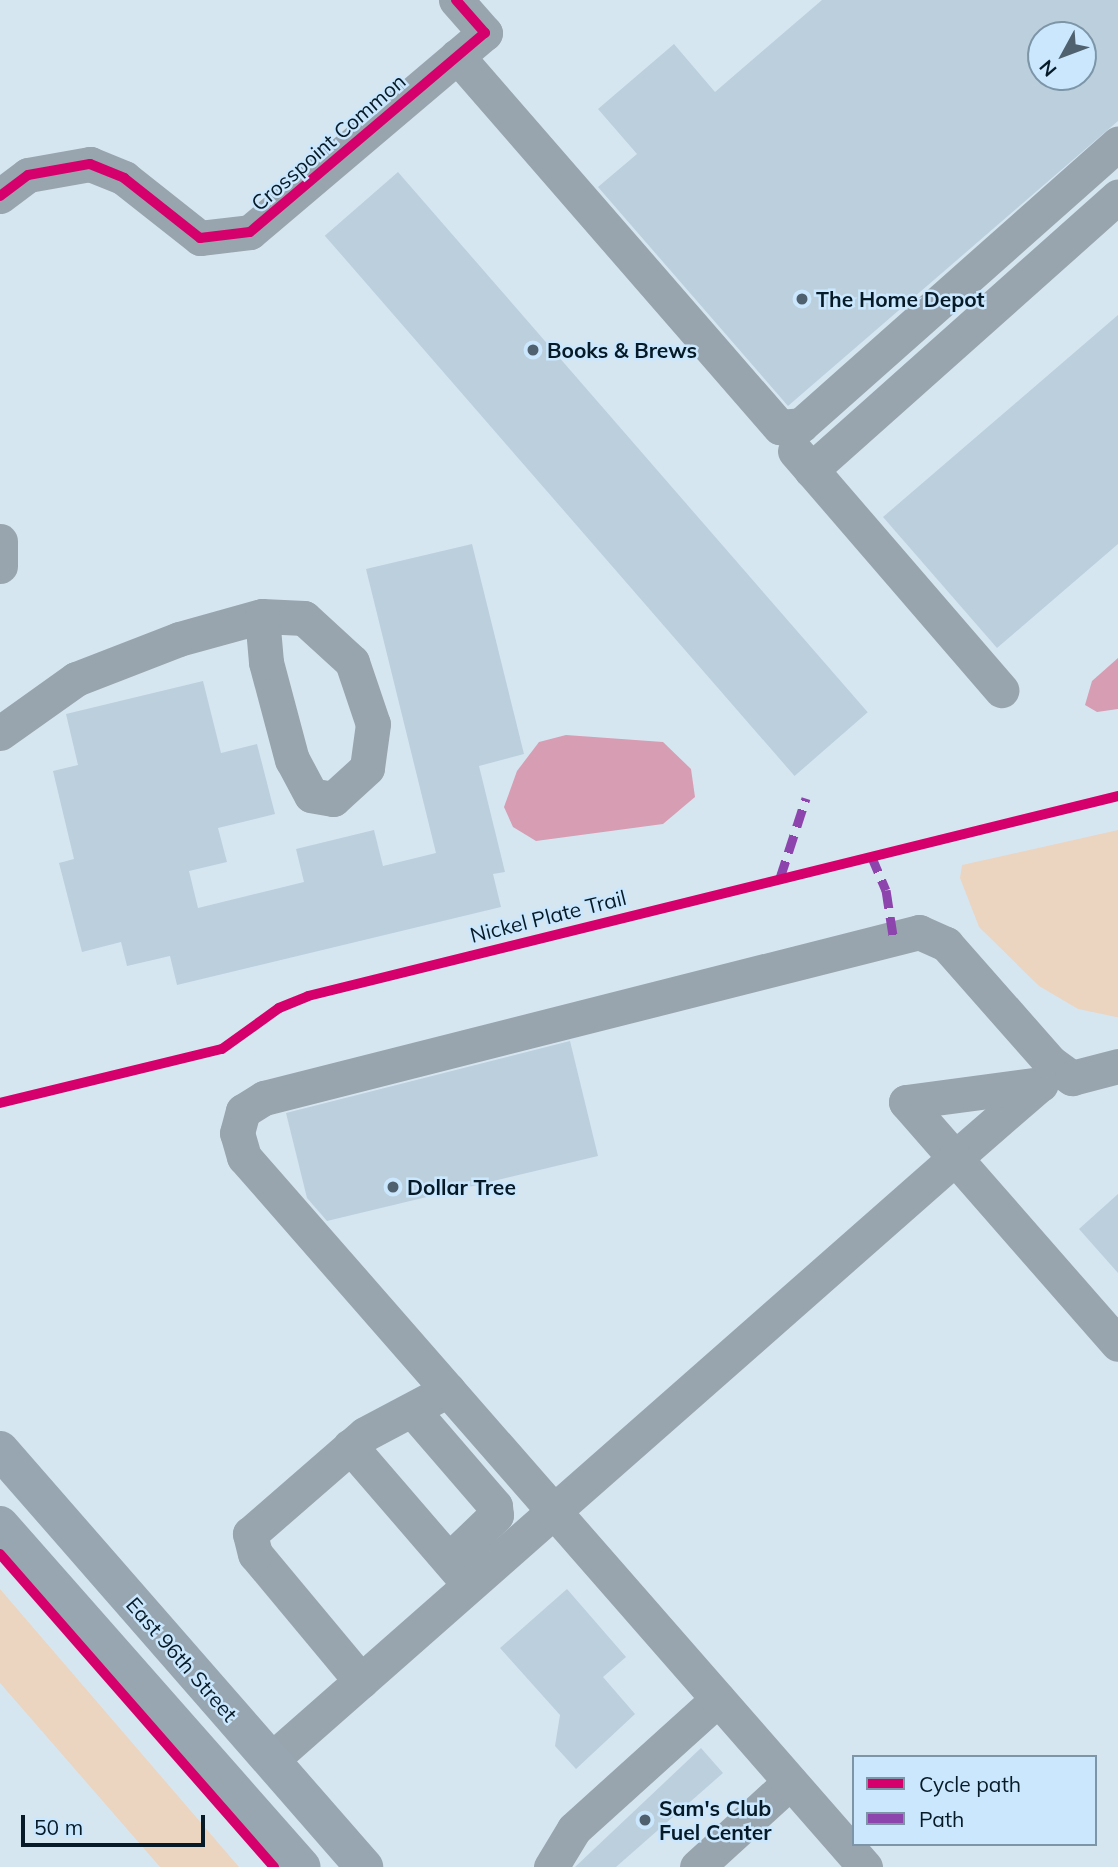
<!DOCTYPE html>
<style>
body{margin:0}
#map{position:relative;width:1118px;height:1867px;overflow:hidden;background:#d6e6f1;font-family:Mulish,sans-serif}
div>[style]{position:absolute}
.green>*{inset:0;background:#ebd5c1}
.water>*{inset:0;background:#d79db3}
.building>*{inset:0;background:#bbcfdd;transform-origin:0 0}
.minor>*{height:35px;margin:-17.5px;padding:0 17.5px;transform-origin:17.5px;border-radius:17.5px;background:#98a5ae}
.major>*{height:38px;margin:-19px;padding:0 19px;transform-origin:19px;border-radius:19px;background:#98a6b1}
.quiet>*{height:9px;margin-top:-4.5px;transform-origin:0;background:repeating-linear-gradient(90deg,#8e44ad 0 18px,transparent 0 27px)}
.cycleway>*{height:10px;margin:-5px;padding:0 5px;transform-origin:5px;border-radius:5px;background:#d6006c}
.dots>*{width:19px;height:19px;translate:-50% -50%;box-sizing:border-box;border:4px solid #cae7fd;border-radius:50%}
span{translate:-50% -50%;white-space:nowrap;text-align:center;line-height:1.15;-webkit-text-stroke:5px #cae7fd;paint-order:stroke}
.street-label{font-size:21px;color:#071a27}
.poi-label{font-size:21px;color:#071a27;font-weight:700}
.left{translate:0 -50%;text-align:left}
.legend{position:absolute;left:852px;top:1755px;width:245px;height:91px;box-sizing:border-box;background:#cae7fd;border:2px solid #7c95a7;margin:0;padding:9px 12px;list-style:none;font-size:21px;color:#071a27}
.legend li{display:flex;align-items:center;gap:14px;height:35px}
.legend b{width:35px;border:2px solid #7c95a7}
.north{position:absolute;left:1027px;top:21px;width:70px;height:70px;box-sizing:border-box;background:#cae7fd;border:2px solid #7c95a7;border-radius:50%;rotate:229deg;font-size:19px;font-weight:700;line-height:28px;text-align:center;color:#071a27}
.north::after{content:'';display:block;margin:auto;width:24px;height:32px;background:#4f616e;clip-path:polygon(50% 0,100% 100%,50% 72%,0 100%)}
.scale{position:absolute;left:21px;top:1815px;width:184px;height:32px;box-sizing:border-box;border:4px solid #071a27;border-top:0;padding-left:9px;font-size:21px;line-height:24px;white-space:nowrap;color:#071a27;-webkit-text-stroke:5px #cae7fd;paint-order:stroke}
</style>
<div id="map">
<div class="green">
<i style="clip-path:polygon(1118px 830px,1118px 1017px,1116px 1017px,1078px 1009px,1039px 986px,979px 927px,960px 878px,962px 865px)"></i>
<i style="clip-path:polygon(0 1589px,239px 1867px,160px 1867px,0 1683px)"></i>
</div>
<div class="water">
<i style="clip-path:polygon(1118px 658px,1118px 709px,1097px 712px,1085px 705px,1092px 681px)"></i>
<i style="clip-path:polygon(566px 735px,663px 742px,691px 769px,695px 797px,663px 824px,536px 841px,513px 827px,504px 807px,517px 771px,539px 742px)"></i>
</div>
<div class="building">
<i style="clip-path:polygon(evenodd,822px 0,1118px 0,1118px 121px,788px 406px,598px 187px,637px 154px,598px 109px,674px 44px,715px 92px,822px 0,1041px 35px,1083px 35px,1083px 77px,1041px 77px,1041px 35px)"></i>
<i style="left:398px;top:172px;width:716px;height:97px;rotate:49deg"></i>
<i style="clip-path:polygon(1118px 315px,1118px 544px,997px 648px,883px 517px)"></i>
<i style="clip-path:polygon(472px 544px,524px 754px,479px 766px,505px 872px,493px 874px,501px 907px,177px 985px,170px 956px,127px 966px,121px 942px,82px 952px,59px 863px,74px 859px,53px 771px,78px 765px,66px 714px,203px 681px,221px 753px,257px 744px,275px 814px,218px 828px,227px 862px,189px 871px,198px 908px,304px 882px,296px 849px,374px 830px,383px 866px,436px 853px,366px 569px)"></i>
<i style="clip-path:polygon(570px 1041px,598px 1156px,327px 1221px,307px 1198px,286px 1113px)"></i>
<i style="clip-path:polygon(1118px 1194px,1118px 1273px,1079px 1229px)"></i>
<i style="clip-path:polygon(567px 1589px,626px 1657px,603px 1677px,635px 1714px,576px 1769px,555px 1746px,560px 1715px,500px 1648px)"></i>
<i style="clip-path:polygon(701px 1748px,723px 1773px,616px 1867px,575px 1867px)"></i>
</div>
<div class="minor">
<i style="left:457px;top:56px;width:492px;rotate:49deg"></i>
<i style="left:780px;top:427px;width:21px;rotate:-5deg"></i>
<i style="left:801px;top:425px;width:424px;rotate:-41.6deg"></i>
<i style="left:0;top:196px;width:35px;rotate:-37deg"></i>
<i style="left:28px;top:175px;width:63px;rotate:-10.1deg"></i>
<i style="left:90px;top:164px;width:37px;rotate:22deg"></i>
<i style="left:124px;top:178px;width:97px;rotate:38.3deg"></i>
<i style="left:200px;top:238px;width:50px;rotate:-6.8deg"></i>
<i style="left:250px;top:232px;width:308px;rotate:-40.3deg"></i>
<i style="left:485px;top:33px;width:44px;rotate:-131.3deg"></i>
<i style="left:795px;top:451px;width:316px;rotate:49.2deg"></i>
<i style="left:811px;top:470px;width:411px;rotate:-41.7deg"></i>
<i style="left:0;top:541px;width:25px;rotate:90deg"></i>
<i style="left:0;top:733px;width:93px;rotate:-35.4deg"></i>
<i style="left:76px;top:679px;width:110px;rotate:-21.2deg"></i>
<i style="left:179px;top:639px;width:86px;rotate:-15.5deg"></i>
<i style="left:262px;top:616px;width:42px;rotate:2.7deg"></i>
<i style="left:304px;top:618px;width:65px;rotate:42.5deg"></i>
<i style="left:352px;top:662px;width:65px;rotate:71.3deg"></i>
<i style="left:373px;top:724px;width:44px;rotate:97.8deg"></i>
<i style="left:367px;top:768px;width:46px;rotate:137.6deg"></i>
<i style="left:333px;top:799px;width:22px;rotate:-170deg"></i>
<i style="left:311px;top:795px;width:40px;rotate:-118deg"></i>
<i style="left:292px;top:760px;width:101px;rotate:-104.9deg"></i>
<i style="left:266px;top:662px;width:46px;rotate:-95deg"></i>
<i style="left:906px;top:1102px;width:74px;rotate:48.8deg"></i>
<i style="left:955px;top:1158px;width:111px;rotate:-41deg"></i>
<i style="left:906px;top:1102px;width:136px;rotate:-7.6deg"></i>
<i style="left:414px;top:1412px;width:124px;rotate:49.2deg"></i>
<i style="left:495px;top:1506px;width:9px;rotate:84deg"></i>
<i style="left:496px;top:1515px;width:65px;rotate:136.2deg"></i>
<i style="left:350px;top:1446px;width:174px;rotate:49.2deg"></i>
<i style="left:361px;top:1681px;width:165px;rotate:-129.8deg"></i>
<i style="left:255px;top:1554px;width:21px;rotate:-104deg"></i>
<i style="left:250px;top:1534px;width:152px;rotate:-41deg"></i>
<i style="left:365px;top:1434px;width:94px;rotate:-27.9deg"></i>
<i style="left:271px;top:1760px;width:911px;rotate:-41.35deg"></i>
<i style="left:955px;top:1158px;width:247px;rotate:48.8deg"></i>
<i style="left:551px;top:1867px;width:44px;rotate:-58.8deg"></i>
<i style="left:574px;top:1829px;width:194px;rotate:-42.1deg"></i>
<i style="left:697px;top:1867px;width:126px;rotate:-42.4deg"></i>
<i style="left:865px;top:1867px;width:943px;rotate:-131.17deg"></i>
<i style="left:244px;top:1157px;width:25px;rotate:-106deg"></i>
<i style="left:237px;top:1133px;width:23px;rotate:-75deg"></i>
<i style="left:243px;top:1111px;width:25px;rotate:-32deg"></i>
<i style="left:264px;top:1098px;width:676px;rotate:-14.22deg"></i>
<i style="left:919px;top:932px;width:30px;rotate:24deg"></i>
<i style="left:946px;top:944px;width:159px;rotate:48.6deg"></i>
<i style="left:1051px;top:1063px;width:26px;rotate:36deg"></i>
<i style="left:1072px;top:1078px;width:48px;rotate:-14.6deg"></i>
</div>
<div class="major">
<i style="left:0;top:1450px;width:554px;rotate:48.88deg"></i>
<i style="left:0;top:1525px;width:456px;rotate:48.6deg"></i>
</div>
<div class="quiet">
<i style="left:871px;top:855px;width:38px;rotate:67deg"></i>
<i style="left:886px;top:890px;width:46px;rotate:81.2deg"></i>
<i style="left:780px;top:878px;width:84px;rotate:-72deg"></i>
</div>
<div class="cycleway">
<i style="left:0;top:196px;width:35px;rotate:-37deg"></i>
<i style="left:28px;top:175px;width:63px;rotate:-10.1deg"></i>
<i style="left:90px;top:164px;width:37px;rotate:22deg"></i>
<i style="left:124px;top:178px;width:97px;rotate:38.3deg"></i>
<i style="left:200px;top:238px;width:50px;rotate:-6.8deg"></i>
<i style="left:250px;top:232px;width:308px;rotate:-40.3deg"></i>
<i style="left:485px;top:33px;width:44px;rotate:-131.3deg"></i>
<i style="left:0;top:1103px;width:228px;rotate:-13.7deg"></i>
<i style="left:222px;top:1049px;width:70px;rotate:-35.7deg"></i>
<i style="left:279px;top:1008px;width:31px;rotate:-22deg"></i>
<i style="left:308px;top:996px;width:834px;rotate:-13.87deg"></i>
<i style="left:0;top:1554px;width:416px;rotate:48.8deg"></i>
</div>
<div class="dots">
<i style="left:802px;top:299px;background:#4f616e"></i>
<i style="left:533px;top:350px;background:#4f616e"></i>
<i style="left:393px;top:1187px;background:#4f616e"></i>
<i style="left:645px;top:1820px;background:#4f616e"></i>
</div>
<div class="street-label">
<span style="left:328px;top:142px;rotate:-41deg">Crosspoint Common</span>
<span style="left:548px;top:916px;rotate:-14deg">Nickel Plate Trail</span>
<span style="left:182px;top:1659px;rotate:49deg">East 96th Street</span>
</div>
<div class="poi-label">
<span class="left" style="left:816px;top:299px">The Home Depot</span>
<span class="left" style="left:547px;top:350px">Books &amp; Brews</span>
<span class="left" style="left:407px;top:1187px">Dollar Tree</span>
<span class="left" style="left:659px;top:1820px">Sam's Club<br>Fuel Center</span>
</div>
<ul class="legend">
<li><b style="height:9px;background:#d6006c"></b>Cycle path</li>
<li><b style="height:9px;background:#8e44ad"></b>Path</li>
</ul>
<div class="north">N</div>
<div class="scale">50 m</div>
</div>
